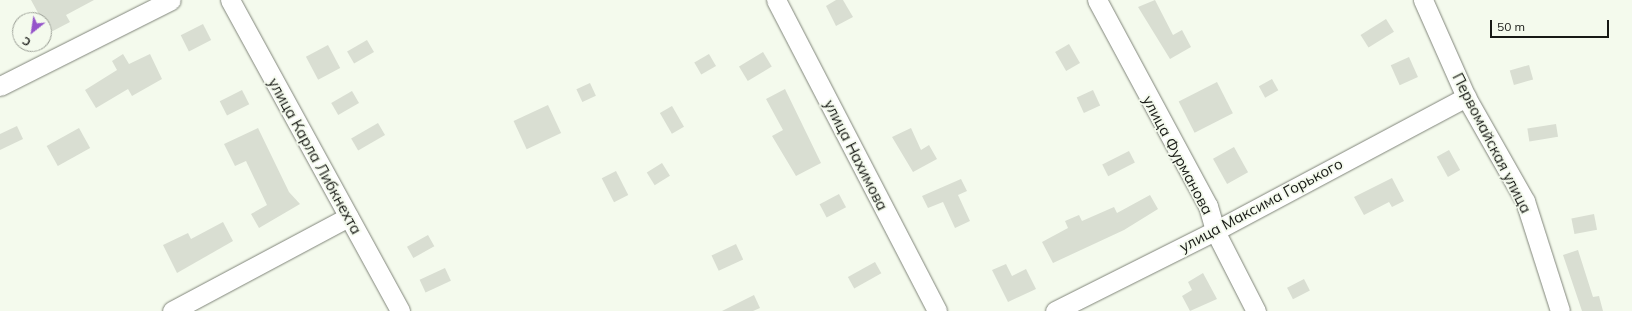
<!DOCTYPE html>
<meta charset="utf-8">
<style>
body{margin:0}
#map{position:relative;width:1632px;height:311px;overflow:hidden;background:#f4faed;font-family:Mulish,sans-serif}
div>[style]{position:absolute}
.building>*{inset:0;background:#d9ded2;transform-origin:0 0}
.roads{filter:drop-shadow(0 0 1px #80857a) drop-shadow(0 0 1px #80857a)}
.street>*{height:19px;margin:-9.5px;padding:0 9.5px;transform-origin:9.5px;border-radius:9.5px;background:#fff}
span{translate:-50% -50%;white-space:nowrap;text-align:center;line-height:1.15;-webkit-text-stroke:3.5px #f4faed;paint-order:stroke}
.street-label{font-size:15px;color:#171915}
.north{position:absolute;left:12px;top:12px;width:40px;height:40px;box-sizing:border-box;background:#f4faed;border:1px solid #9ca097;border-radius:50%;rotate:210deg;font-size:11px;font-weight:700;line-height:16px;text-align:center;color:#171915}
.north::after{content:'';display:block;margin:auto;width:14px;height:18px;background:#9554ca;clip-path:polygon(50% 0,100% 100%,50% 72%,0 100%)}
.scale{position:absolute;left:1490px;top:20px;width:119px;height:18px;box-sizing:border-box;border:2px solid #171915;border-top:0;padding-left:5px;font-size:12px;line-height:14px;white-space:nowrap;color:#171915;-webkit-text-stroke:3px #f4faed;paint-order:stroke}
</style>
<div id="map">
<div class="building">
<i style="clip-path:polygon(31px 0,94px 0,66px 15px,70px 22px,49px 33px)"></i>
<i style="clip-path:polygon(836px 0,843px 0,853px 17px,836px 26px,826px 6px)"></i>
<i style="clip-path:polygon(1155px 0,1173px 35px,1182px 30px,1191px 47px,1170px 59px,1138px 7px)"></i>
<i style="left:1386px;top:19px;width:15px;height:30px;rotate:58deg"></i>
<i style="left:203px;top:24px;width:18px;height:25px;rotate:63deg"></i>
<i style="left:367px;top:40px;width:14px;height:23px;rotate:60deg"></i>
<i style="left:1069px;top:44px;width:22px;height:16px;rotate:60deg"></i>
<i style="left:328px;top:45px;width:26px;height:25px;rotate:62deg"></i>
<i style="left:763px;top:52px;width:17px;height:28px;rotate:59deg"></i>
<i style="clip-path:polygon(123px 54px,129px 64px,150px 54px,162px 79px,132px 96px,128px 89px,96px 108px,85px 90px,117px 70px,112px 61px)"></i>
<i style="left:709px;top:54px;width:14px;height:17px;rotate:60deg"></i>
<i style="left:1409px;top:57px;width:22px;height:20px;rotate:66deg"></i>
<i style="left:1529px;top:65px;width:15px;height:20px;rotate:74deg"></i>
<i style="left:1272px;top:79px;width:13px;height:15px;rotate:61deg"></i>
<i style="left:1217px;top:82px;width:35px;height:43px;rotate:63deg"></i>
<i style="left:590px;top:83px;width:14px;height:15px;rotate:65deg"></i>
<i style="clip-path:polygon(785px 89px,821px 163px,796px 176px,772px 136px,783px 130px,766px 99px)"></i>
<i style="left:242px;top:90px;width:16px;height:25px;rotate:63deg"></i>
<i style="left:1093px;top:90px;width:17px;height:18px;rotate:65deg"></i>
<i style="left:352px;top:91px;width:14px;height:24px;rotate:60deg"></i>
<i style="left:548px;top:105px;width:31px;height:38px;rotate:65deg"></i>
<i style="left:672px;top:106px;width:24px;height:14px;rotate:60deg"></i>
<i style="left:378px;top:123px;width:14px;height:31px;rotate:60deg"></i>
<i style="left:1556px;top:124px;width:13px;height:29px;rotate:81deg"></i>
<i style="clip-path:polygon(17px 126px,23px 139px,0 150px,0 134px)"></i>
<i style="left:79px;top:128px;width:23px;height:37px;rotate:61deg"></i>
<i style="clip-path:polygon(258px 128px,289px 192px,300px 204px,259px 228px,251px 214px,267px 205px,246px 161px,235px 166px,224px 144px)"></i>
<i style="clip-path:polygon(911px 128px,921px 150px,929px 145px,937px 159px,913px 172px,892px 137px)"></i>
<i style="left:1234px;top:147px;width:29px;height:24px;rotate:61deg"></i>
<i style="left:1449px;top:150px;width:23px;height:14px;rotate:61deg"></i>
<i style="left:1129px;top:151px;width:13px;height:30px;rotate:63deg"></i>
<i style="left:662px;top:163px;width:15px;height:18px;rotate:58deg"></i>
<i style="left:616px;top:171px;width:27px;height:16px;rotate:63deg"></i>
<i style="clip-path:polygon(1392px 178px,1404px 201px,1392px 207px,1389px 202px,1364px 215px,1354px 197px)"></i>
<i style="clip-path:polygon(961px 179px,967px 191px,958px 195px,970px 221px,955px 228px,943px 202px,928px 208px,922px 196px)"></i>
<i style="left:839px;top:194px;width:15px;height:22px;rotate:62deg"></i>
<i style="clip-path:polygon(1150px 195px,1158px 209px,1124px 230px,1053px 263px,1042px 242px,1068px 228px,1065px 221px,1079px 215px,1082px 221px,1114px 207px,1117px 213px)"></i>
<i style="left:1594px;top:214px;width:16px;height:23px;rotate:79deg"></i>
<i style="clip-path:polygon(223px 222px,233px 241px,177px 273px,163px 245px,188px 233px,191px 239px)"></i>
<i style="left:428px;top:235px;width:13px;height:24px;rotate:61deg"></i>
<i style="left:736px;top:244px;width:17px;height:27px;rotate:65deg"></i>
<i style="clip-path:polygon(1578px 250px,1593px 297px,1599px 296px,1603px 311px,1582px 311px,1563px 255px)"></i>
<i style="left:875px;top:262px;width:13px;height:31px;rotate:61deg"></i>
<i style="clip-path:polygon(1006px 264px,1012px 276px,1026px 269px,1036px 289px,1008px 302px,992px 270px)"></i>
<i style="left:445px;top:268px;width:14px;height:28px;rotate:65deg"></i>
<i style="clip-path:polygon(1203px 273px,1217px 299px,1190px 311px,1182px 296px,1192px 290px,1188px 282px)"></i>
<i style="left:1304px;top:279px;width:13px;height:19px;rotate:63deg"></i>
<i style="clip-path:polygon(754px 295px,760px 308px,753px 311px,722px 311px)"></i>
</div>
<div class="roads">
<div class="street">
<i style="left:230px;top:0;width:354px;rotate:61.3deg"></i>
<i style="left:776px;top:0;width:350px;rotate:62.6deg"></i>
<i style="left:1097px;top:0;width:234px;rotate:61.7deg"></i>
<i style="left:1208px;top:206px;width:26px;rotate:74deg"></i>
<i style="left:1215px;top:231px;width:90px;rotate:62.9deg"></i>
<i style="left:1423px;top:0;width:106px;rotate:66.1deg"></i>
<i style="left:1466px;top:97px;width:120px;rotate:60.4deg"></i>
<i style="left:1525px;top:201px;width:115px;rotate:72.3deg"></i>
<i style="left:0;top:86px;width:191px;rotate:-26.7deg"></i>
<i style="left:172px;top:311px;width:200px;rotate:-28.1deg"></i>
<i style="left:1055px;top:311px;width:179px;rotate:-26.6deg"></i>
<i style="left:1215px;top:231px;width:285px;rotate:-28.1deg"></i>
</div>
</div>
<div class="street-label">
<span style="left:1492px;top:143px;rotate:63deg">Первомайская улица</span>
<span style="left:856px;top:155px;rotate:63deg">улица Нахимова</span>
<span style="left:1178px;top:155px;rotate:62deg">улица Фурманова</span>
<span style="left:315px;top:156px;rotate:61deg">улица Карла Либкнехта</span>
<span style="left:1261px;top:205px;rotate:-28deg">улица Максима Горького</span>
</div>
<div class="north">С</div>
<div class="scale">50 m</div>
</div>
